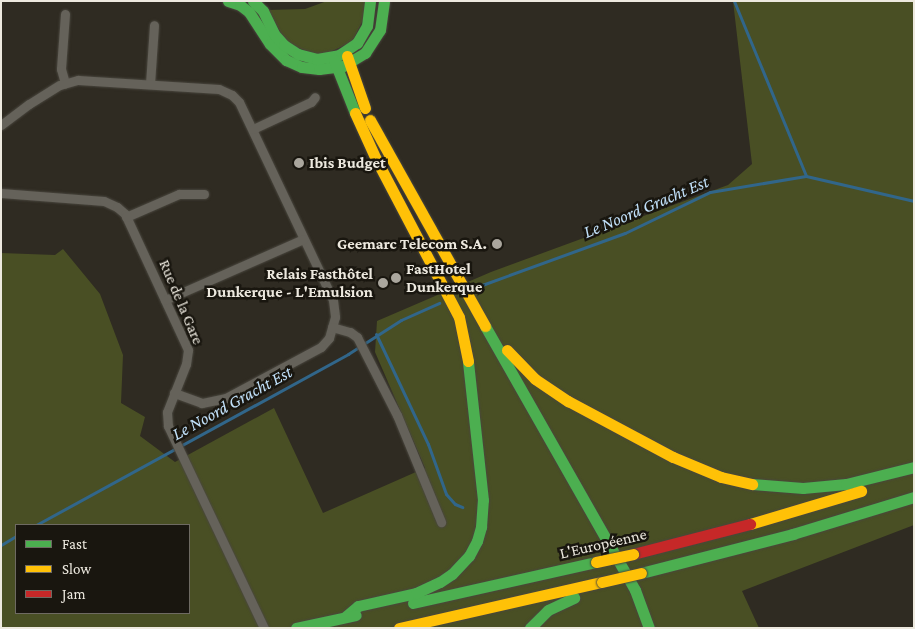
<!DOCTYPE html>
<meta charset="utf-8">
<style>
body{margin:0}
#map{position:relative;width:915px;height:629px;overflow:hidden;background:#2f2b22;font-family:"Crimson Pro",serif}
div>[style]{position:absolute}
.green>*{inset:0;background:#494f24}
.stream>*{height:3px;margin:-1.5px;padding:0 1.5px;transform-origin:1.5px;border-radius:1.5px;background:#31668a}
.roads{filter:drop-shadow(0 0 1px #49463e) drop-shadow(0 0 1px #49463e)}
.street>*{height:9px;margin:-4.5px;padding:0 4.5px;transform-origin:4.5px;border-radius:4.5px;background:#65625a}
.fast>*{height:11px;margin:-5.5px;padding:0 5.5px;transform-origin:5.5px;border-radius:5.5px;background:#4caf50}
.slow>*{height:11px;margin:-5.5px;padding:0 5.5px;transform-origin:5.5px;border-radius:5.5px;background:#ffc107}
.jam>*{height:11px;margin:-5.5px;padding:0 5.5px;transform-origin:5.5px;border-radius:5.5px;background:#c62828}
.bridges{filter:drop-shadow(0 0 1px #49463e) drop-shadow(0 0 1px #49463e)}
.slow-bridge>*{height:11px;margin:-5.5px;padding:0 5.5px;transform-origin:5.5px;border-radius:5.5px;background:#ffc107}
.dots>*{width:14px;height:14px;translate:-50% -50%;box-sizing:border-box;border:2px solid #19160f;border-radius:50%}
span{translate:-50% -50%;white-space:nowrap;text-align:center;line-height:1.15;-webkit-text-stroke:5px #19160f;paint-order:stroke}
.poi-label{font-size:16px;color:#ede9df;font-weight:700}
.left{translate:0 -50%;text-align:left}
.right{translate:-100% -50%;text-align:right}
.street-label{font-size:16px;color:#ede9df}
.water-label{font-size:18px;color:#c1e0f9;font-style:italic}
.frame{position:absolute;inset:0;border:2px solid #ede9df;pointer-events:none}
.legend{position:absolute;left:15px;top:524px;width:175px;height:90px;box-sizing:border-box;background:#19160f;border:1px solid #6e6a62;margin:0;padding:6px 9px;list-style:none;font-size:15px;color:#ede9df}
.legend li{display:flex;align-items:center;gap:10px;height:25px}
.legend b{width:25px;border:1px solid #6e6a62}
</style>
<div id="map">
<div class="green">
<i style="clip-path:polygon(327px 1px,366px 1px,367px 12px,352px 42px,321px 56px,287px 44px,268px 10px,305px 9px)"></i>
<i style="clip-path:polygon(evenodd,733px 1px,914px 1px,914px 525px,742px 591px,759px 628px,1px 628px,1px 253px,55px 255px,63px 249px,100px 294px,123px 355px,121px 403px,145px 417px,140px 436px,175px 462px,274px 408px,323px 513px,425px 468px,375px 352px,377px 321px,491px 272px,728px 185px,752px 164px,733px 1px,16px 525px,189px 525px,189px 613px,16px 613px,16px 525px)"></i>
</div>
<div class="stream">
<i style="left:734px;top:1px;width:189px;rotate:67.6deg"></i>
<i style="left:482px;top:285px;width:152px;rotate:-20deg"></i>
<i style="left:625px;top:233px;width:94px;rotate:-25.8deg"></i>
<i style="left:710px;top:192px;width:97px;rotate:-9.5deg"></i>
<i style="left:806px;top:176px;width:111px;rotate:13deg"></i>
<i style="left:376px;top:334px;width:122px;rotate:64.7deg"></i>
<i style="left:428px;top:444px;width:53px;rotate:70.2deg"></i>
<i style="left:446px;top:494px;width:13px;rotate:48deg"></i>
<i style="left:455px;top:504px;width:8px;rotate:23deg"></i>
<i style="left:36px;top:525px;width:356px;rotate:-28.7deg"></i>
<i style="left:348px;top:354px;width:63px;rotate:-32.7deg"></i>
<i style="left:401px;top:320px;width:42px;rotate:-24.1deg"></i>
<i style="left:1px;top:545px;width:17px;rotate:-31deg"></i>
</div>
<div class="roads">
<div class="street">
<i style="left:65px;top:14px;width:55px;rotate:94.2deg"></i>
<i style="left:61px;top:69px;width:15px;rotate:74deg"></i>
<i style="left:150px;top:84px;width:59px;rotate:-86.1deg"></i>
<i style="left:1px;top:125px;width:35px;rotate:-37deg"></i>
<i style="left:29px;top:104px;width:36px;rotate:-32deg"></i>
<i style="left:60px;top:85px;width:19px;rotate:-16deg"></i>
<i style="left:78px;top:80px;width:141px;rotate:3.7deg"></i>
<i style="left:219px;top:89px;width:14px;rotate:25deg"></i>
<i style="left:232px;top:95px;width:10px;rotate:45deg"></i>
<i style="left:239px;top:102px;width:219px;rotate:64.6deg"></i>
<i style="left:333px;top:300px;width:17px;rotate:83deg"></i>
<i style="left:335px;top:317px;width:22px;rotate:106deg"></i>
<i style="left:329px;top:338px;width:12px;rotate:132deg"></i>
<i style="left:321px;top:347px;width:108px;rotate:151.8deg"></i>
<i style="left:226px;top:398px;width:25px;rotate:168deg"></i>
<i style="left:202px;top:403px;width:30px;rotate:-160deg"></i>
<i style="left:253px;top:129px;width:64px;rotate:-25deg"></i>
<i style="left:311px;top:102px;width:6px;rotate:-51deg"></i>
<i style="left:1px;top:193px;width:103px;rotate:4.4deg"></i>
<i style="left:104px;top:201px;width:14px;rotate:25deg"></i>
<i style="left:117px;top:207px;width:11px;rotate:41deg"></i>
<i style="left:125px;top:214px;width:150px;rotate:65.1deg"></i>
<i style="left:188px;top:350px;width:14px;rotate:98deg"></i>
<i style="left:186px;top:364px;width:52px;rotate:111.6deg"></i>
<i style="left:167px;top:412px;width:14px;rotate:86deg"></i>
<i style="left:168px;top:426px;width:224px;rotate:64.6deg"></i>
<i style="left:126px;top:217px;width:58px;rotate:-23.5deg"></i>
<i style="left:179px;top:194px;width:25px"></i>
<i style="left:165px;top:300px;width:151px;rotate:-23.8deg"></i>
<i style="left:332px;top:327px;width:19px;rotate:16deg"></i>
<i style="left:350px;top:332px;width:9px;rotate:36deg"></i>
<i style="left:357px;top:337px;width:88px;rotate:62.9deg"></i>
<i style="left:397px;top:415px;width:116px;rotate:67.6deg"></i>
</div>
<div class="fast">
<i style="left:228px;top:1px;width:13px;rotate:18deg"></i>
<i style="left:240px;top:5px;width:11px;rotate:38deg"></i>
<i style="left:249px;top:12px;width:38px;rotate:57deg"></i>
<i style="left:270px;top:44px;width:23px;rotate:45deg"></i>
<i style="left:286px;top:60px;width:17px;rotate:24deg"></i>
<i style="left:302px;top:67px;width:17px;rotate:7deg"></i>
<i style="left:319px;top:69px;width:24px;rotate:-7deg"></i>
<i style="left:343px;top:66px;width:26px;rotate:-31deg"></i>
<i style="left:365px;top:53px;width:27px;rotate:-57deg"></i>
<i style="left:380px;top:30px;width:29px;rotate:-82deg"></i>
<i style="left:253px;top:1px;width:14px;rotate:45deg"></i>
<i style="left:263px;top:11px;width:25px;rotate:64deg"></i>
<i style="left:274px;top:34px;width:15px;rotate:48deg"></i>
<i style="left:284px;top:45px;width:17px;rotate:33deg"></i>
<i style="left:298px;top:54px;width:20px;rotate:15deg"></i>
<i style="left:317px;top:59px;width:22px;rotate:-10deg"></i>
<i style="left:339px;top:55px;width:22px;rotate:-34deg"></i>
<i style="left:357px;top:43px;width:20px;rotate:-60deg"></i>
<i style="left:367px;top:26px;width:25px;rotate:-83deg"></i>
<i style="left:334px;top:60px;width:57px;rotate:68.4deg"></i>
<i style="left:485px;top:326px;width:304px;rotate:60.4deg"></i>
<i style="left:635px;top:590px;width:40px;rotate:69.8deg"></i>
<i style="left:752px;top:484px;width:51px;rotate:4.5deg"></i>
<i style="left:803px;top:488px;width:43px;rotate:-5.3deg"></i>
<i style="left:846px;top:484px;width:70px;rotate:-14deg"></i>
<i style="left:641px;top:573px;width:157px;rotate:-14.4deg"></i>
<i style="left:793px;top:534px;width:127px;rotate:-17deg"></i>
<i style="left:413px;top:603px;width:188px;rotate:-12.6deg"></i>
<i style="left:345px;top:617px;width:17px;rotate:-40deg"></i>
<i style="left:358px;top:606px;width:59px;rotate:-12.6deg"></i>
<i style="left:416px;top:593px;width:26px;rotate:-25deg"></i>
<i style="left:440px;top:582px;width:14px;rotate:-34deg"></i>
<i style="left:452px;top:574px;width:25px;rotate:-47deg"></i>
<i style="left:469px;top:556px;width:17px;rotate:-62deg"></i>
<i style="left:477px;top:541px;width:15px;rotate:-74deg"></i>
<i style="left:481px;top:527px;width:27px;rotate:-86deg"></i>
<i style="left:483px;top:500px;width:140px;rotate:-96.2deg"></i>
<i style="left:296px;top:628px;width:61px;rotate:-12.2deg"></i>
<i style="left:530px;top:628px;width:25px;rotate:-45deg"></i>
<i style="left:548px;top:610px;width:29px;rotate:-25deg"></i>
</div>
<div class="slow">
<i style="left:347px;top:56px;width:55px;rotate:70.9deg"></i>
<i style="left:355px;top:113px;width:51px;rotate:65.5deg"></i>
<i style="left:376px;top:159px;width:178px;rotate:62.3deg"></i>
<i style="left:459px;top:317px;width:45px;rotate:78.4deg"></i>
<i style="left:370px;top:120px;width:236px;rotate:60.8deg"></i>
<i style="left:507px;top:350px;width:40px;rotate:46deg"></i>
<i style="left:535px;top:379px;width:40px;rotate:34deg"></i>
<i style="left:568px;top:401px;width:119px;rotate:28.1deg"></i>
<i style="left:673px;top:457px;width:52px;rotate:22.6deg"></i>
<i style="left:721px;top:477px;width:32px;rotate:13deg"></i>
<i style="left:750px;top:524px;width:116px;rotate:-16.6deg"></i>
<i style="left:399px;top:628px;width:208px;rotate:-12.8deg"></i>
</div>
<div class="jam">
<i style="left:633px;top:554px;width:121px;rotate:-14.4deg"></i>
</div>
</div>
<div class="bridges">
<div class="slow-bridge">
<i style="left:596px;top:562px;width:38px;rotate:-12deg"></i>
<i style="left:602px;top:582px;width:40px;rotate:-13deg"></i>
</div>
</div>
<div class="dots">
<i style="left:299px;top:163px;background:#aaa69d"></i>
<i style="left:497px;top:244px;background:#aaa69d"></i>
<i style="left:396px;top:278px;background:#aaa69d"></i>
<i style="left:383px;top:283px;background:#aaa69d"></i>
</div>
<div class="poi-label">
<span class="left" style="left:309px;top:163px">Ibis Budget</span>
<span class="right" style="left:487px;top:244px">Geemarc Telecom S.A.</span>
<span class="left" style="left:406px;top:278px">FastHotel<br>Dunkerque</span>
<span class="right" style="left:373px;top:283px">Relais Fasthôtel<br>Dunkerque - L'Emulsion</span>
</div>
<div class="street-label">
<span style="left:181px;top:302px;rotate:67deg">Rue de la Gare</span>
<span style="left:603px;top:544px;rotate:-13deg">L'Européenne</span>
</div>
<div class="water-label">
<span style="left:646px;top:207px;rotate:-23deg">Le Noord Gracht Est</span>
<span style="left:232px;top:403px;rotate:-29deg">Le Noord Gracht Est</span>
</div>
<div class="frame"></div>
<ul class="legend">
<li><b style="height:6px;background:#4caf50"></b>Fast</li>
<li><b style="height:6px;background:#ffc107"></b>Slow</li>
<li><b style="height:6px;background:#c62828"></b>Jam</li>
</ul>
</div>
